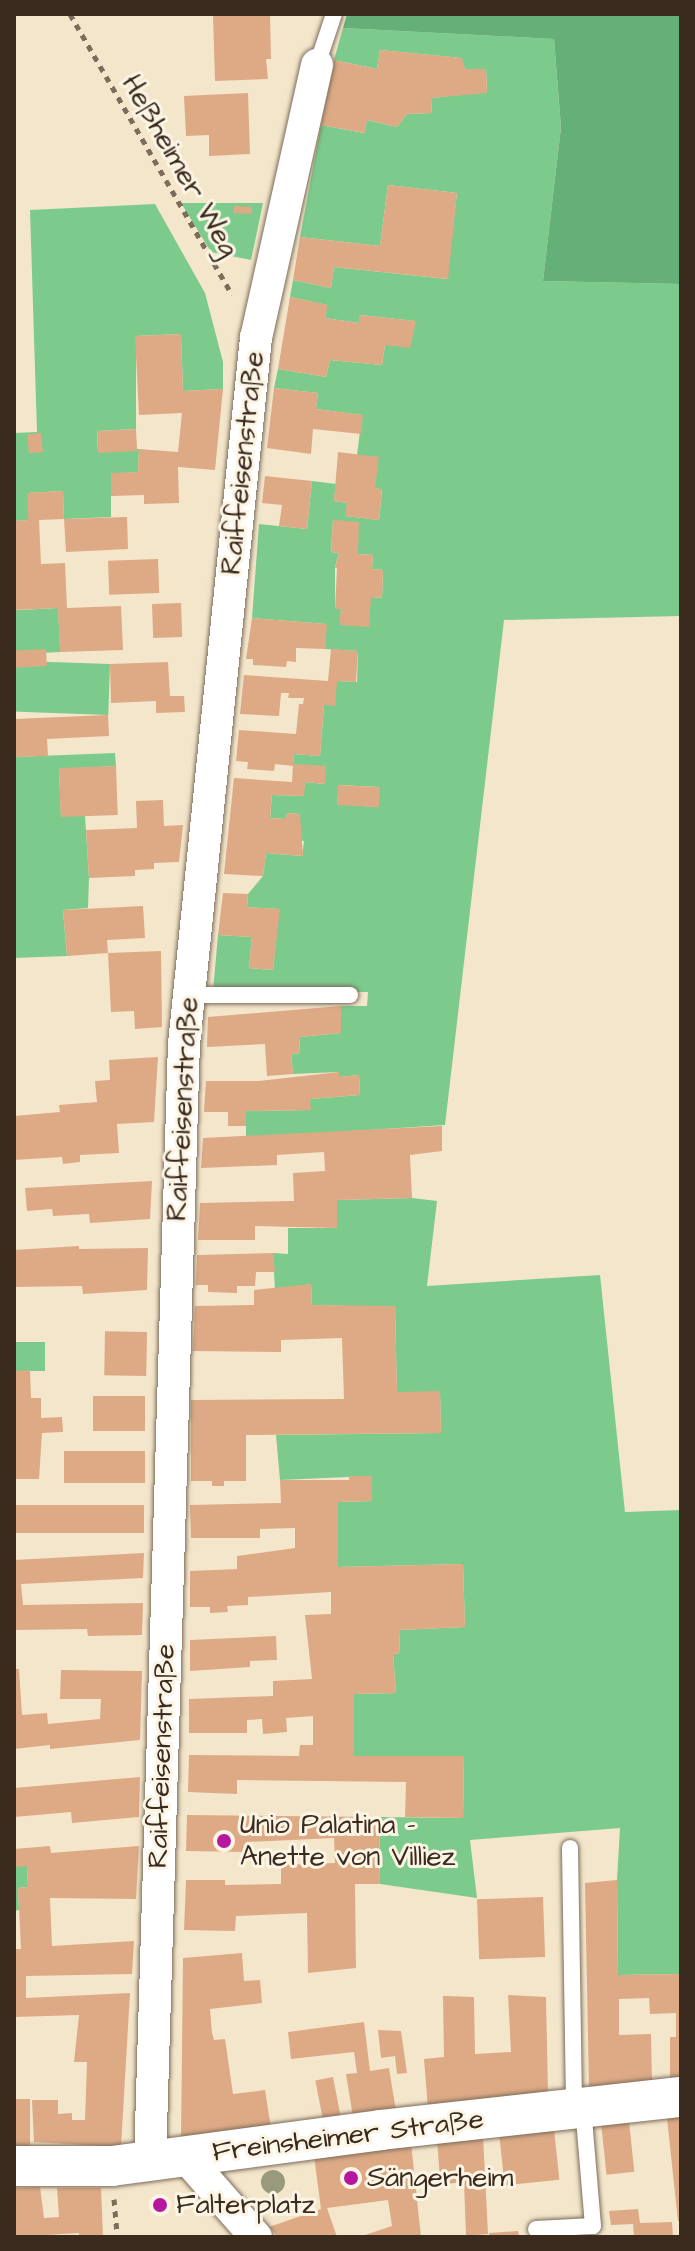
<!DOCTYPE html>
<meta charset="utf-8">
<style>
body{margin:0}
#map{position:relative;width:695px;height:2251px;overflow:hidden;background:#f4e6cb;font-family:"Architects Daughter",sans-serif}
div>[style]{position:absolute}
.green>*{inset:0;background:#7ccb8c;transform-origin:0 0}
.forest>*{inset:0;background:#65af78}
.building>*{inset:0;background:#ddaa85;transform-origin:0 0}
.path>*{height:5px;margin-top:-2.5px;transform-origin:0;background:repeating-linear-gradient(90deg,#7c6c5b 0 6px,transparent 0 12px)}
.roads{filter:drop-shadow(0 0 2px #7c6c5b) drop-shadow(0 0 2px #7c6c5b)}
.service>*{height:16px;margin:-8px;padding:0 8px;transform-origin:8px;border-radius:8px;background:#fff}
.minor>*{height:32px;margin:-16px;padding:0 16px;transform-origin:16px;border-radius:16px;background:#fff}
.tertiary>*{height:40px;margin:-20px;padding:0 20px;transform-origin:20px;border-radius:20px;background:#fff}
.trees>*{width:24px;height:24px;margin:-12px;border-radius:50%;background:#99997e}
.dots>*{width:22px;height:22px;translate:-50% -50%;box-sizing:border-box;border:4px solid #fcf5e5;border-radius:50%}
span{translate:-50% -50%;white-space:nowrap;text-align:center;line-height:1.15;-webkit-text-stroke:6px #fcf5e5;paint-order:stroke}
.street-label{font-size:28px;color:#3b2a1e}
.poi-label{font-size:28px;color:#3b2a1e}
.left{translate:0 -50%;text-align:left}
.frame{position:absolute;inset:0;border:16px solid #3b2a1e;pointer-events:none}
</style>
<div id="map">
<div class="green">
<i style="clip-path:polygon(evenodd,343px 28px,554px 39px,561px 127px,543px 281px,681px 284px,681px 616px,504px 620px,445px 1125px,246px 1138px,246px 1111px,310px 1110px,310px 1099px,360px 1095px,359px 1075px,339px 1077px,338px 1072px,293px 1074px,291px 1054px,300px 1053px,299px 1037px,341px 1033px,341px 1006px,367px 1006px,368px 992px,213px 991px,218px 935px,252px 937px,249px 968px,273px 970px,279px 909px,247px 907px,248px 894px,263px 876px,266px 853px,302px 856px,304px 841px,299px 840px,300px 814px,287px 813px,286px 819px,270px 818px,272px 795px,303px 796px,305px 782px,325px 784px,293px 764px,294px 754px,320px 756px,324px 705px,337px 681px,357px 682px,358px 651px,325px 649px,326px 624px,252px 618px,259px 524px,307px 529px,312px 481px,336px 484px,334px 501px,347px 503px,346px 516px,379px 520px,382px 490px,375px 488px,357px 455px,362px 415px,316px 409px,318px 393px,274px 388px,278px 369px,326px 377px,330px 360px,382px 365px,385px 345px,415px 321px,360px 315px,359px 323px,325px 318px,327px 305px,290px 297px,293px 280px,331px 288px,334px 267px,447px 279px,457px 193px,388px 185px,380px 246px,300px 237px,321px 125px,364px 133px,367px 120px,397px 127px,407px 114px,432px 113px,431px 98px,487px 92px,486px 69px,465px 69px,461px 58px,380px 50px,377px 69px,334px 60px,343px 28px,333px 520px,358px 554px,373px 555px,372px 569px,383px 570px,382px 598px,371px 597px,340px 625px,341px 609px,335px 608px,335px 567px,339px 553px,331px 552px,333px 520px,343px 28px,339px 785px,379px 787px,377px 807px,337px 804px,339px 785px)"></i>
<i style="clip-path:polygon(181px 203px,263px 203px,251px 260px,211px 252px)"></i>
<i style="clip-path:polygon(155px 204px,205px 293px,223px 362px,223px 389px,183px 391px,181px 334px,136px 336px,136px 429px,97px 431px,98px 452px,139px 449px,138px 472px,111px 474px,111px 517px,64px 519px,63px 491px,28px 493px,28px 520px,14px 521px,14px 433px,37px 432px,30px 210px)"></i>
<i style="left:58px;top:608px;width:44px;height:44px;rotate:87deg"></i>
<i style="left:110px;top:664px;width:51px;height:96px;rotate:92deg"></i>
<i style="clip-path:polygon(115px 753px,116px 766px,59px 769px,61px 816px,85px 816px,89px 878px,88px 908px,63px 910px,67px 956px,14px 958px,14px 757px)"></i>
<i style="clip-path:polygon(412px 1198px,437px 1201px,427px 1286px,600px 1275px,625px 1512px,681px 1510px,681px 1974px,618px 1975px,617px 1880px,620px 1828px,470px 1840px,477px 1898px,380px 1884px,379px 1817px,463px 1818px,464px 1757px,354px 1756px,354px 1694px,396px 1693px,393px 1654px,400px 1653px,399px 1630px,465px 1627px,463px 1564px,338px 1567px,338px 1502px,372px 1501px,371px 1476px,280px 1480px,276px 1435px,441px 1433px,440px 1392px,397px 1392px,395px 1307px,312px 1305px,311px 1284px,275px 1290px,273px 1253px,288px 1254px,288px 1228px,337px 1228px,337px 1200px)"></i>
<i style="left:14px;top:1342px;width:31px;height:29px"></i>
<i style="clip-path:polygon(14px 1866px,27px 1866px,28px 1887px,18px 1888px,19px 1910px,14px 1911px)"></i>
</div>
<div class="forest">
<i style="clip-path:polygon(347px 14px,681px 14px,681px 284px,543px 281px,561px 127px,554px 39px,343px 28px)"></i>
</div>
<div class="building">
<i style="clip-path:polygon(270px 14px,271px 59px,266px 59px,268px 79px,215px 81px,213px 15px)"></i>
<i style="clip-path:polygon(380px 50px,462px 58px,465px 69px,486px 69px,487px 93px,431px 98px,432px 113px,407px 114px,397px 127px,367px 120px,365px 133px,321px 125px,334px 60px,377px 69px)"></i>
<i style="clip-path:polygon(248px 93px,250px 154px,209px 156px,209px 135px,186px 136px,184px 96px)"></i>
<i style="clip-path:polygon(388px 185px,457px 193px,448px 279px,334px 267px,331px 288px,293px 280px,300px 237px,380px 246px)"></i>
<i style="left:234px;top:206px;width:18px;height:7px;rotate:3deg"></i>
<i style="clip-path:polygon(290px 297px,328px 305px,325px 318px,359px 323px,359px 315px,416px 321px,410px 348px,385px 345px,382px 365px,330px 360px,326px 377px,278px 369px)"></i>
<i style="clip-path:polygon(181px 334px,183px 391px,223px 389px,215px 470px,178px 467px,179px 503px,144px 504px,144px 495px,111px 496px,111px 473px,138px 472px,139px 449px,178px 452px,182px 413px,139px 415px,135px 336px)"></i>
<i style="clip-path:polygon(274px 388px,318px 393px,316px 409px,363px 415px,361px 434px,313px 429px,311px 454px,267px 448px)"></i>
<i style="left:136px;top:429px;width:22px;height:39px;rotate:87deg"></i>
<i style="left:41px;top:433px;width:19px;height:14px;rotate:84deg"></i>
<i style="clip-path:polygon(338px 452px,379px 457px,375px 488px,382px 489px,379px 520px,345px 516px,347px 503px,334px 501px)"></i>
<i style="clip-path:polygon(265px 476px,312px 481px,307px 529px,279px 526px,282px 505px,262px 503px)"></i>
<i style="clip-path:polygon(63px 491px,64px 519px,127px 517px,128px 549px,66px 552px,64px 519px,39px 520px,41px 564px,65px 563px,67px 608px,121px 606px,123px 650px,60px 652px,58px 608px,14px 610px,14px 521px,28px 520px,27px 493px)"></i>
<i style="clip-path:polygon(333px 520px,359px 522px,358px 554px,373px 555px,372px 569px,383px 570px,382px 598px,371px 597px,369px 627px,339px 625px,341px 609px,335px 609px,337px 568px,335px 568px,339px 553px,331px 552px)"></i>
<i style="left:158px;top:559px;width:34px;height:50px;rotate:88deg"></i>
<i style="left:181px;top:603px;width:34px;height:29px;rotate:88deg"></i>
<i style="clip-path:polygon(252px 618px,327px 624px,325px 649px,296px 648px,296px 662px,287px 661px,286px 667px,253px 665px,253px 659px,246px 659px)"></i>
<i style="left:46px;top:649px;width:17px;height:32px;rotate:87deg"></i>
<i style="clip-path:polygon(331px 649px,358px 651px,356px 682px,337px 681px,335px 706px,324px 705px,320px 756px,294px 754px,293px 766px,275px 764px,274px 771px,247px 769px,248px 762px,236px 761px,239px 730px,296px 734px,299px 704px,303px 704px,304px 698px,288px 698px,289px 693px,281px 693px,279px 716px,240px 714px,244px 675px,328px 681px)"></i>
<i style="clip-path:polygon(168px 662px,170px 696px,184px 696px,185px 712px,156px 713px,156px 701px,111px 703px,110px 664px)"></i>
<i style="clip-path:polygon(108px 715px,109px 736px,47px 739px,48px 756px,14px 757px,14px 719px)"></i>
<i style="clip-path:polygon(293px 764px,326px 766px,325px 784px,305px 782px,304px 796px,272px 795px,270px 818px,286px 819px,287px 813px,300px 814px,303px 856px,266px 853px,263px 876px,224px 874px,234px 778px,292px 782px)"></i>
<i style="left:116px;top:766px;width:49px;height:57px;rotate:88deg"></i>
<i style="left:338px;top:785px;width:42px;height:20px;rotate:3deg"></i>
<i style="clip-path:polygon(163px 800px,164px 826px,183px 825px,179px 862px,154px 863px,154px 869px,135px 870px,135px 876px,89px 878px,86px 830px,137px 828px,136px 801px)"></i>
<i style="clip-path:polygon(223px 893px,248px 894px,247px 907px,280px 909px,273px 970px,249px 968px,252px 937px,218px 935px)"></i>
<i style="clip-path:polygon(143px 906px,145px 938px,107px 940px,108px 953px,67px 956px,63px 910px)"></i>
<i style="clip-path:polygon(161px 951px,162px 1027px,135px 1029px,134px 1011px,111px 1012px,108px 953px)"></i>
<i style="clip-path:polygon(341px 1006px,341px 1033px,299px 1037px,300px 1053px,291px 1054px,293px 1074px,267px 1076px,265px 1044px,207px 1047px,208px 1017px)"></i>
<i style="clip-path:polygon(158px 1057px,154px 1122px,117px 1124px,119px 1153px,80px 1155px,80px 1162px,63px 1164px,62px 1157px,14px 1160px,14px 1116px,60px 1112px,59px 1105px,97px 1102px,95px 1081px,110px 1080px,109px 1060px)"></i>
<i style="clip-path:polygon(339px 1072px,339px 1077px,359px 1075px,360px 1095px,310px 1099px,311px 1110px,246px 1111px,246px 1126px,228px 1126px,228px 1112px,204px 1112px,206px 1081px,259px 1081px)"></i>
<i style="clip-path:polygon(442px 1126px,442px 1151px,410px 1155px,412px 1198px,337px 1200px,337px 1228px,255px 1226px,255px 1240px,198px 1240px,200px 1203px,294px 1201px,293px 1173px,325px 1171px,324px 1152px,277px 1155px,277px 1165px,201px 1168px,203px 1138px)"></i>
<i style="clip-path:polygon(152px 1181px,150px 1219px,90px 1223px,89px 1214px,53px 1216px,52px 1209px,27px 1211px,25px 1188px)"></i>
<i style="clip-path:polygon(79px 1246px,79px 1249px,148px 1248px,147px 1290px,83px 1294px,82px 1286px,14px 1287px,14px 1250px)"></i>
<i style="clip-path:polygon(273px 1253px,275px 1272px,256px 1272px,255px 1286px,237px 1286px,237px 1293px,208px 1292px,208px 1285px,196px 1285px,197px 1255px)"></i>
<i style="clip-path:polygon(311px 1284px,312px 1305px,395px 1306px,397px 1392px,440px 1391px,441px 1433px,246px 1435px,246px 1481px,224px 1481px,224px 1486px,212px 1486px,212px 1481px,191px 1481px,191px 1400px,344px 1399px,342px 1338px,281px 1340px,281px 1352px,193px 1351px,195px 1306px,254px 1305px,254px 1290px)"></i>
<i style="left:147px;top:1332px;width:44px;height:42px;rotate:91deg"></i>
<i style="clip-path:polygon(30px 1370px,31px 1398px,41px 1398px,41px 1418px,62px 1417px,63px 1432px,42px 1433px,39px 1479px,14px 1479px,14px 1371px)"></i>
<i style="left:145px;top:1396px;width:35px;height:52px;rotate:90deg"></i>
<i style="left:145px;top:1451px;width:32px;height:81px;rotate:90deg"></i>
<i style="clip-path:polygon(349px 1476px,372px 1476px,372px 1501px,338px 1502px,338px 1567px,463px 1564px,465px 1627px,399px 1630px,400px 1653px,393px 1654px,396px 1693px,354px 1694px,354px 1756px,464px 1756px,463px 1818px,405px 1817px,406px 1782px,237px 1780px,237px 1794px,188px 1792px,189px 1755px,299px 1756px,300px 1745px,313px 1745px,313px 1716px,286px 1718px,287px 1732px,263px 1734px,262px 1719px,247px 1720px,247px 1733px,189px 1733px,189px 1699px,273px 1696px,273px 1681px,312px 1679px,305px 1615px,331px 1614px,331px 1592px,248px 1597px,248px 1605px,227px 1606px,228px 1612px,210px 1613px,210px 1607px,190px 1607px,190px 1571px,237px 1569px,237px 1556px,295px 1548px,295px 1528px,260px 1529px,260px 1538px,191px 1538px,190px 1505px,281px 1503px,280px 1480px,349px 1480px)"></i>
<i style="left:144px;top:1505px;width:28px;height:130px;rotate:90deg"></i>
<i style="clip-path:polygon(144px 1553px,143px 1578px,21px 1584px,23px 1605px,143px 1603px,142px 1635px,88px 1636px,87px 1629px,14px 1630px,14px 1560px)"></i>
<i style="clip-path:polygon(276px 1636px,277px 1660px,250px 1661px,250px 1667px,190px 1671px,190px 1640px)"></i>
<i style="clip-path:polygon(14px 1669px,19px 1669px,22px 1715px,47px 1713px,48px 1724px,100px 1719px,101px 1699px,60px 1699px,61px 1670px,142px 1671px,140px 1740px,50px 1749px,50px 1745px,14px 1749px)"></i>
<i style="clip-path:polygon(140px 1777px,139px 1817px,72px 1823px,71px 1812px,14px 1817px,14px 1788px)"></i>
<i style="clip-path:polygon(187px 1815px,379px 1817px,380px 1884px,355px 1884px,356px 1968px,308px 1973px,307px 1913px,236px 1916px,235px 1931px,184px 1930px,186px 1880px,225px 1880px,225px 1885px,281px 1884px,281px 1865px,335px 1863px,334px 1838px,246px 1842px,246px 1852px,186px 1851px)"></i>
<i style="clip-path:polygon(50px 1846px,51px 1853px,139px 1846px,136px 1899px,50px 1898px,52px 1946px,134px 1941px,132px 1974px,26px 1976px,26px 1998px,130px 1993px,121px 2147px,34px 2142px,32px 2100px,58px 2100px,58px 2114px,72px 2113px,72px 2120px,85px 2120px,87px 2062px,74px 2062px,79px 2015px,14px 2017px,14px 1949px,21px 1949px,18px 1888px,28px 1887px,27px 1866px,14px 1867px,14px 1849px)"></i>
<i style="clip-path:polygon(617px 1880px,618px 1975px,681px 1974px,681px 2077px,670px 2078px,670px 2037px,676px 2037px,676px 2013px,650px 2014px,649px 1998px,619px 1999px,619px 2035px,651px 2034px,652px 2081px,589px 2088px,585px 1883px)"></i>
<i style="left:543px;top:1897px;width:60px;height:66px;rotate:88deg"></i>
<i style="clip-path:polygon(242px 1953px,244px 1981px,260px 1980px,262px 2003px,210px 2009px,212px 2033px,214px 2040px,225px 2039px,233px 2094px,265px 2090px,271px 2128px,181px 2139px,183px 1958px)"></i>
<i style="clip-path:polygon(508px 1995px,546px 1997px,548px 2092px,428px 2108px,424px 2059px,444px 2057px,443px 1996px,474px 1997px,475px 2054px,511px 2052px)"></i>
<i style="clip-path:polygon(364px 2022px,370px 2071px,389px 2068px,396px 2111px,353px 2117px,346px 2074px,357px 2073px,354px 2052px,291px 2059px,288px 2032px)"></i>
<i style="clip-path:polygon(378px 2030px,401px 2031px,407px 2073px,397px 2074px,395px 2056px,381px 2058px)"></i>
<i style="left:333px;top:2077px;width:42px;height:18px;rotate:79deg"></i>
<i style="left:14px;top:2099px;width:16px;height:47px"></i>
<i style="clip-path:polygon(681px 2116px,681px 2221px,678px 2221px,667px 2118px)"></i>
<i style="left:629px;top:2121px;width:51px;height:28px;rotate:84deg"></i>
<i style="left:554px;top:2129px;width:51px;height:55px;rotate:84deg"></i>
<i style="clip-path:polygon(483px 2136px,488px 2234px,466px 2236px,464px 2182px,446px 2184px,445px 2177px,440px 2178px,437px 2140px)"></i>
<i style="clip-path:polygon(411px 2143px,421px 2237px,359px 2237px,392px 2226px,388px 2200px,327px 2208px,337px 2237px,278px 2237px,269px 2227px,321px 2209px,314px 2156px)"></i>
<i style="clip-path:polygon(40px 2187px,44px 2218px,59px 2217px,57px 2188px,101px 2188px,103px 2237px,79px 2237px,79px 2233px,14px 2237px,14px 2188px)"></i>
<i style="clip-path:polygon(638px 2209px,640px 2223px,672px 2222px,673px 2237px,634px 2237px,633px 2224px,611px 2225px,609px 2211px)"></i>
<i style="clip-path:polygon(518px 2231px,519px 2237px,489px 2237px,489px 2233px)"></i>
</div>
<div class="path">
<i style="left:70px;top:14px;width:324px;rotate:60deg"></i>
<i style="left:114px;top:2199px;width:38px;rotate:85deg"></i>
</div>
<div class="roads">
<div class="service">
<i style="left:317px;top:65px;width:54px;rotate:-71.6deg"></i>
<i style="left:189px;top:995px;width:161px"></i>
<i style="left:570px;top:1848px;width:261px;rotate:89.1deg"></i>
<i style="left:536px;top:2229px;width:57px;rotate:-3deg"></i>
<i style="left:593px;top:2226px;width:118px;rotate:-94.8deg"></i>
</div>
<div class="minor">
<i style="left:185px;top:2156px;width:108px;rotate:48.8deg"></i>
<i style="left:150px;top:2161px;width:1118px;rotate:-88.26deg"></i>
<i style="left:184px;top:1044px;width:710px;rotate:-84.18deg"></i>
<i style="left:256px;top:338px;width:280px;rotate:-77.4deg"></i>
</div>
<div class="tertiary">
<i style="left:14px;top:2166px;width:98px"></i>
<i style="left:112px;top:2166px;width:271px;rotate:-7.6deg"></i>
<i style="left:381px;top:2130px;width:302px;rotate:-6.3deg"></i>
</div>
</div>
<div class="trees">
<i style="left:273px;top:2182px"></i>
</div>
<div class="dots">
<i style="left:224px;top:1841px;background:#b5179e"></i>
<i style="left:351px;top:2178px;background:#b5179e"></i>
<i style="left:160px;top:2205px;background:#b5179e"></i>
</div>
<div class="street-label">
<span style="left:180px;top:166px;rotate:60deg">Heßheimer Weg</span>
<span style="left:243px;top:463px;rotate:-84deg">Raiffeisenstraße</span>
<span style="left:183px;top:1109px;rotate:-87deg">Raiffeisenstraße</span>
<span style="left:162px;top:1756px;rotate:-88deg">Raiffeisenstraße</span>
<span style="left:348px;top:2136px;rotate:-7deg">Freinsheimer Straße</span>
</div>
<div class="poi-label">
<span class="left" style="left:240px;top:1841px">Unio Palatina -<br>Anette von Villiez</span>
<span class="left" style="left:367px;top:2178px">Sängerheim</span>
<span class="left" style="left:176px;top:2205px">Falterplatz</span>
</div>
<div class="frame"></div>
</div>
